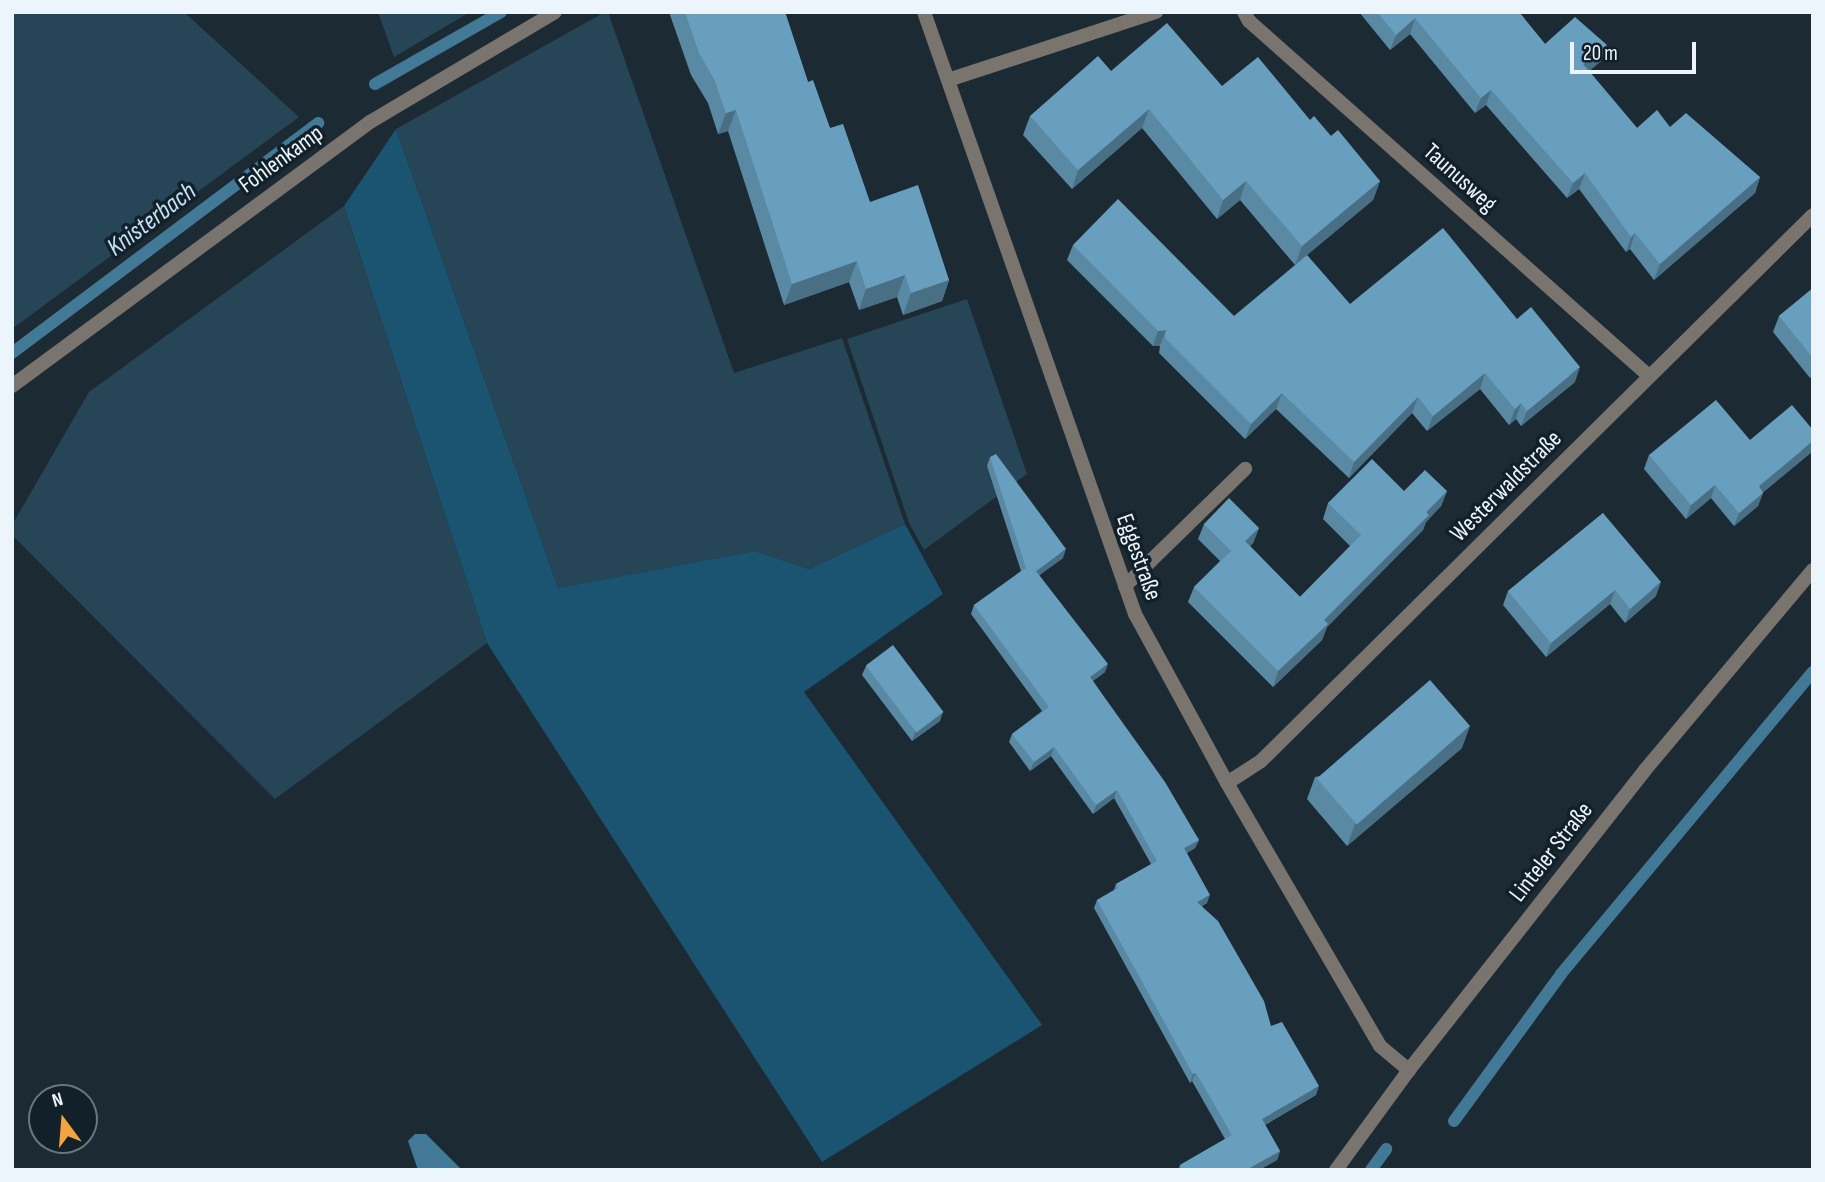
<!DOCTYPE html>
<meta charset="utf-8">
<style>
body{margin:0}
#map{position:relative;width:1825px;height:1182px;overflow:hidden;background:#1c2a33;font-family:"Sofia Sans Condensed",sans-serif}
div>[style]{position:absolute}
.green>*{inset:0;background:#264556}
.forest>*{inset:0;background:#1b5470}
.water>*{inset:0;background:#427996}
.stream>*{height:12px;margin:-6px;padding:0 6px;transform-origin:6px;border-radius:6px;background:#427996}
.service>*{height:14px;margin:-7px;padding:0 7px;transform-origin:7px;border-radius:7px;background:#7a746e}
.minor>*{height:14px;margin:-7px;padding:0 7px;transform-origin:7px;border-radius:7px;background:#7a746e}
.tertiary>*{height:14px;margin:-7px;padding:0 7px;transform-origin:7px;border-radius:7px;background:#7a746e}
.wall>*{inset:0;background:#5989a3}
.shaded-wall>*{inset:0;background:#496f85}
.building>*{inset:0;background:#689fbe;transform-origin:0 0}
span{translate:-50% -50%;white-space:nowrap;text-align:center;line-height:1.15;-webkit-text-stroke:7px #122129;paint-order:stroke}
.street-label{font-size:24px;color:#ecf5fb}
.water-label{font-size:26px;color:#c3e2f5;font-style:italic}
.frame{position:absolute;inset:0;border:14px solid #ecf5fb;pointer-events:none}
.north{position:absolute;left:28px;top:1084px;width:70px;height:70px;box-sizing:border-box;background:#122129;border:2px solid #69767d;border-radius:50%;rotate:344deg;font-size:19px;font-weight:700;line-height:28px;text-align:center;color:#ecf5fb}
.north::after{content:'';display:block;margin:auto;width:24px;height:32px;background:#f3a442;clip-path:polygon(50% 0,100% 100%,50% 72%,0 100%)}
.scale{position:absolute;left:1570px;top:42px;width:126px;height:32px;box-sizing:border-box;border:4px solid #ecf5fb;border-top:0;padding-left:9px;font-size:21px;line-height:24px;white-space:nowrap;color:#ecf5fb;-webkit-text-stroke:5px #122129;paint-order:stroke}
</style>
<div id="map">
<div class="green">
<i style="clip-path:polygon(12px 12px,184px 12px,299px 117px,12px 329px)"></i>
<i style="clip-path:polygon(378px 12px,470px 12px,394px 57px)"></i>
<i style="clip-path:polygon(605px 12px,608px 12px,734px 373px,842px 338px,905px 524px,809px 569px,755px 551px,558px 588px,396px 129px)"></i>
<i style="clip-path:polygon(344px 206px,487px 643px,275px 799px,12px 535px,12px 525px,89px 392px)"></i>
<i style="clip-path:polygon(967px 299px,1027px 474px,924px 550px,909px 523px,847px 339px)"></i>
</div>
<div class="forest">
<i style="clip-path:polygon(396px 129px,558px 588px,755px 551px,809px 569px,905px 524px,943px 594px,804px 692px,1042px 1025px,822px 1162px,487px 643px,344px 206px)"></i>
</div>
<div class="water">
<i style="clip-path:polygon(415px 1134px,426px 1134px,462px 1170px,418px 1170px,408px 1141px)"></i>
</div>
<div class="stream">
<i style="left:375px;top:84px;width:145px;rotate:-29.7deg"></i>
<i style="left:12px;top:353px;width:383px;rotate:-36.9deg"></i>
<i style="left:1454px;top:1121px;width:182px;rotate:-53.9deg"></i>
<i style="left:1561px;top:974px;width:393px;rotate:-50.2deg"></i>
<i style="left:1371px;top:1170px;width:26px;rotate:-54deg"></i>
</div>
<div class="service">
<i style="left:1125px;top:586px;width:168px;rotate:-44.3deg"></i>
</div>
<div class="minor">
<i style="left:924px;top:12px;width:638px;rotate:70.68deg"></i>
<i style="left:1135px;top:614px;width:192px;rotate:61.4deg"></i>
<i style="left:1227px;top:783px;width:304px;rotate:59.8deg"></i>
<i style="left:1380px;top:1046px;width:38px;rotate:40deg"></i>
<i style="left:1244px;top:12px;width:10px;rotate:61deg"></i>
<i style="left:1249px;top:21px;width:535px;rotate:41.59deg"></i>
<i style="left:948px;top:80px;width:219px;rotate:-18.1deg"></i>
<i style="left:12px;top:386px;width:445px;rotate:-36.4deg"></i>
<i style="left:370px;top:122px;width:215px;rotate:-30.7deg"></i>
<i style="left:1227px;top:783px;width:40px;rotate:-32.9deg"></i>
<i style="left:1261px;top:761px;width:776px;rotate:-44.69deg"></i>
</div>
<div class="tertiary">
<i style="left:1336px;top:1170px;width:124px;rotate:-53.9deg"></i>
<i style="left:1409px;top:1070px;width:382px;rotate:-51.8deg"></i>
<i style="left:1645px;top:770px;width:261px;rotate:-50deg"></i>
</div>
<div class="wall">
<i style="clip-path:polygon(669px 12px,785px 12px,808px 82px,830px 128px,870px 202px,949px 280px,942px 301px,903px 315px,897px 297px,859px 310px,849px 282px,784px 305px,728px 131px,718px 134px,708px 103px,691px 75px)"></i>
<i style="clip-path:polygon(1359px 12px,1519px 12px,1545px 44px,1601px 61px,1589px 71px,1637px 128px,1670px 127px,1760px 177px,1755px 193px,1654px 280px,1630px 249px,1626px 252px,1579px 189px,1567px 198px,1486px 105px,1475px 113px,1410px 34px,1390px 50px)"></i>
<i style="clip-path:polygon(1111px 71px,1222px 86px,1310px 120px,1331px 136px,1380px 181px,1373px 200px,1295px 265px,1240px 200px,1217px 219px,1142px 128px,1072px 189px,1023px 135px,1030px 116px)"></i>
<i style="clip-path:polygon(1073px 245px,1234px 316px,1350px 304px,1517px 319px,1575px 382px,1521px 426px,1516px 419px,1509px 425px,1480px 389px,1427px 431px,1412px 413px,1349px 478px,1276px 409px,1245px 439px,1159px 353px,1160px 346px,1153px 346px,1067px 260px)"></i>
<i style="clip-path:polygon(1813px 288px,1813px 376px,1810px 378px,1773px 332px,1779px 316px)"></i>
<i style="clip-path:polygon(1750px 440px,1813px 451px,1763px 492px,1758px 506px,1734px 526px,1711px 498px,1686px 519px,1644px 469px,1649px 455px)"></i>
<i style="clip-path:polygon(990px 457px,1063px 558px,1039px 575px,1105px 672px,1093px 681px,1199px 840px,1195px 848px,1187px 853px,1207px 903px,1202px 906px,1271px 1026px,1316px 1095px,1265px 1125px,1280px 1151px,1277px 1160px,1259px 1170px,1178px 1170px,1180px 1165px,1225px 1139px,1192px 1081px,1190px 1083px,1094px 908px,1097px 900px,1114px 890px,1116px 884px,1151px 864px,1114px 798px,1093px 814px,1051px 756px,1030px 771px,1009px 742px,1012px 734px,1042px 711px,971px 614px,974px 605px,1021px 571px,987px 466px)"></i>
<i style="clip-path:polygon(1404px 491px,1447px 491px,1441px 506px,1426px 522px,1423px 530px,1327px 627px,1322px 640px,1273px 687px,1188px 602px,1194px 587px,1220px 561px,1198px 539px,1204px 524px,1259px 528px,1253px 543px,1250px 546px,1300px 597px,1350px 546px,1323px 519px,1328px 503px)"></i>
<i style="clip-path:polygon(1603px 513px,1656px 596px,1625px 623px,1610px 604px,1546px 657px,1503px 605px,1508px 591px)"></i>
<i style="clip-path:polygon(866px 666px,940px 721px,912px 741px,862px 675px)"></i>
<i style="clip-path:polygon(1462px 748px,1347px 846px,1307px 799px,1315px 777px)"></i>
</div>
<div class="shaded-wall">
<i style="clip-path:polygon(1415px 18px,1410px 34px,1390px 50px,1396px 35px)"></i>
<i style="clip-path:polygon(1607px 45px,1601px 61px,1578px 80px,1583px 64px)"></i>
<i style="clip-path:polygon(1491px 90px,1486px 105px,1475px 113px,1481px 98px)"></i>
<i style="clip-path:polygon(1149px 109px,1142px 128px,1072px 189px,1078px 170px)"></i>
<i style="clip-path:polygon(736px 110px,728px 131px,718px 134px,726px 113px)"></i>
<i style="clip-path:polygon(1585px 173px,1579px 189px,1567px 198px,1573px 183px)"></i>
<i style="clip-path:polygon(1760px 177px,1755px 193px,1654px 280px,1660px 264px)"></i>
<i style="clip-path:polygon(1246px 181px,1240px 200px,1217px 219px,1223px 200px)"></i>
<i style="clip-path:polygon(1380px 181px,1373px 200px,1295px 265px,1302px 246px)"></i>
<i style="clip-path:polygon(1635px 233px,1630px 249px,1626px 252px,1631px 237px)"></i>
<i style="clip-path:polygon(857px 261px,849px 282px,784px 305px,792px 284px)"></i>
<i style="clip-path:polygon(905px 275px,897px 297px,859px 310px,866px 289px)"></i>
<i style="clip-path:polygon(949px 280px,942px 301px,903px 315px,911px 293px)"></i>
<i style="clip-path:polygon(1166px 330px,1160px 346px,1153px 346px,1158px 331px)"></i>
<i style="clip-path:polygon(1580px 367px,1575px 382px,1521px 426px,1527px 411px)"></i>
<i style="clip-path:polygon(1485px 373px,1480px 389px,1427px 431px,1433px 416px)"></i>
<i style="clip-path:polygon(1282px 393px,1276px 409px,1245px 439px,1251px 424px)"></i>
<i style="clip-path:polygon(1418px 397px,1412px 413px,1349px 478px,1354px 462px)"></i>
<i style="clip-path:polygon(1521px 403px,1516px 419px,1509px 425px,1515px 409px)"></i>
<i style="clip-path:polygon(1813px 441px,1813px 451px,1754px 500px,1759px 486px)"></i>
<i style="clip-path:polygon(1715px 485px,1711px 498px,1686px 519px,1691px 505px)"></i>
<i style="clip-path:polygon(1447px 491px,1441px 506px,1426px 522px,1423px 530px,1327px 627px,1322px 640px,1273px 687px,1278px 671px,1324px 620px)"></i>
<i style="clip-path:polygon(1763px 493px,1758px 506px,1734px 526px,1739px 513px)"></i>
<i style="clip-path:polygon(1259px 528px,1253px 543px,1240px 556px,1245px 541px)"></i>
<i style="clip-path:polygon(1066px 549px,1063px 558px,1033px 580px,1036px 571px)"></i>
<i style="clip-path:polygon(1661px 582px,1656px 596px,1625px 623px,1630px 609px)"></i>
<i style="clip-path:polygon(1615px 590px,1610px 604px,1546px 657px,1551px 643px)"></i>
<i style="clip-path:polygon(1108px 664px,1105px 672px,1087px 685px,1090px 677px)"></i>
<i style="clip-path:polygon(943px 712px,940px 721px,912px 741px,915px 732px)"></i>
<i style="clip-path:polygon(1470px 726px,1462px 748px,1347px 846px,1355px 824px)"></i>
<i style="clip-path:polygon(1054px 747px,1051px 756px,1030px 771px,1034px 762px)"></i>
<i style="clip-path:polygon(1117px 790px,1114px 798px,1093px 814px,1096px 805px)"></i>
<i style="clip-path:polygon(1199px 840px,1195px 848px,1181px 856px,1184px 848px)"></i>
<i style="clip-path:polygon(1210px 895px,1207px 903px,1194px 910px,1197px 902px)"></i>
<i style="clip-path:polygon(1196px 1073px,1192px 1081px,1190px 1083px,1193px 1074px)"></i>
<i style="clip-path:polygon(1319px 1086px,1316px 1095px,1259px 1128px,1262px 1119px)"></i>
<i style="clip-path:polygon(1280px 1151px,1277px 1160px,1259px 1170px,1246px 1170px)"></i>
</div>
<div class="building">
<i style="clip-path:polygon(685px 12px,785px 12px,808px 82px,813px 80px,830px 128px,843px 124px,870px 202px,918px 185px,949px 280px,911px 293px,905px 275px,866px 289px,857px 261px,792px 284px,736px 110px,726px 113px,715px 81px,699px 53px)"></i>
<i style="clip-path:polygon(1377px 12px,1519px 12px,1545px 44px,1575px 17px,1607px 45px,1583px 64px,1637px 128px,1657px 110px,1670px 127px,1686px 113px,1760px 177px,1660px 264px,1635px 233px,1631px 237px,1585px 173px,1573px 183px,1491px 90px,1481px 98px,1415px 18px,1396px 35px)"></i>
<i style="clip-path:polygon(1167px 23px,1222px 86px,1258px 57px,1310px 120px,1314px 116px,1331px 136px,1338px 130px,1380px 181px,1302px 246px,1246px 181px,1223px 200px,1149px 109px,1078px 170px,1030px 116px,1098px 56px,1111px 71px)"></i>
<i style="clip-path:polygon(1118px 199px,1234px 316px,1307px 255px,1350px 304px,1443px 228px,1517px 319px,1531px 307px,1580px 367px,1527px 411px,1521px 403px,1515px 409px,1485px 373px,1433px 416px,1418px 397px,1354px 462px,1282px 393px,1251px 424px,1165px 338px,1166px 330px,1158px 331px,1073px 245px)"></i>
<i style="clip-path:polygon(1813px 288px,1813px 358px,1779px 316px)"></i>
<i style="clip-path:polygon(1716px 400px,1750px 440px,1792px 405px,1813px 430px,1813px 441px,1759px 486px,1763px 493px,1739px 513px,1715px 485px,1691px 505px,1649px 455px)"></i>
<i style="clip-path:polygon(996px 454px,1066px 549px,1036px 571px,1108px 664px,1090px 677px,1165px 782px,1199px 840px,1184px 848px,1210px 895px,1197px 902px,1218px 921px,1264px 1001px,1271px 1026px,1282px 1022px,1319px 1086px,1262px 1119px,1280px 1151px,1246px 1170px,1182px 1170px,1180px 1165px,1232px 1135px,1196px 1073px,1193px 1074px,1097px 900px,1118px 888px,1116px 884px,1157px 861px,1117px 790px,1096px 805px,1054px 747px,1034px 762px,1012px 734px,1049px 707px,974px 605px,1026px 568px,990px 457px)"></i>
<i style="clip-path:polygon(1372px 459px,1404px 491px,1425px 470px,1447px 491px,1426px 512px,1429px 515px,1324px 620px,1328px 624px,1278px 671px,1194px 587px,1231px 551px,1204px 524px,1229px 498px,1259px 528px,1245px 541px,1300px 597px,1361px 535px,1328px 503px)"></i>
<i style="clip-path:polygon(1603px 513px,1661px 582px,1630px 609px,1615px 590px,1551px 643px,1508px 591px)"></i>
<i style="left:893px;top:645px;width:84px;height:34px;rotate:53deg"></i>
<i style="left:1430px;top:680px;width:61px;height:150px;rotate:49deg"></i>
</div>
<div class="street-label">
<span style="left:281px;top:159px;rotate:-36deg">Fohlenkamp</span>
<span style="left:1460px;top:178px;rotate:42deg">Taunusweg</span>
<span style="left:1506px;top:486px;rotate:-45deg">Westerwaldstraße</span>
<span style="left:1139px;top:557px;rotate:70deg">Eggestraße</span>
<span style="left:1551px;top:852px;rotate:-52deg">Linteler Straße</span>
</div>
<div class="water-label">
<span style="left:152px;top:220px;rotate:-37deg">Knisterbach</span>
</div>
<div class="frame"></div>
<div class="north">N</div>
<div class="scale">20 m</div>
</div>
